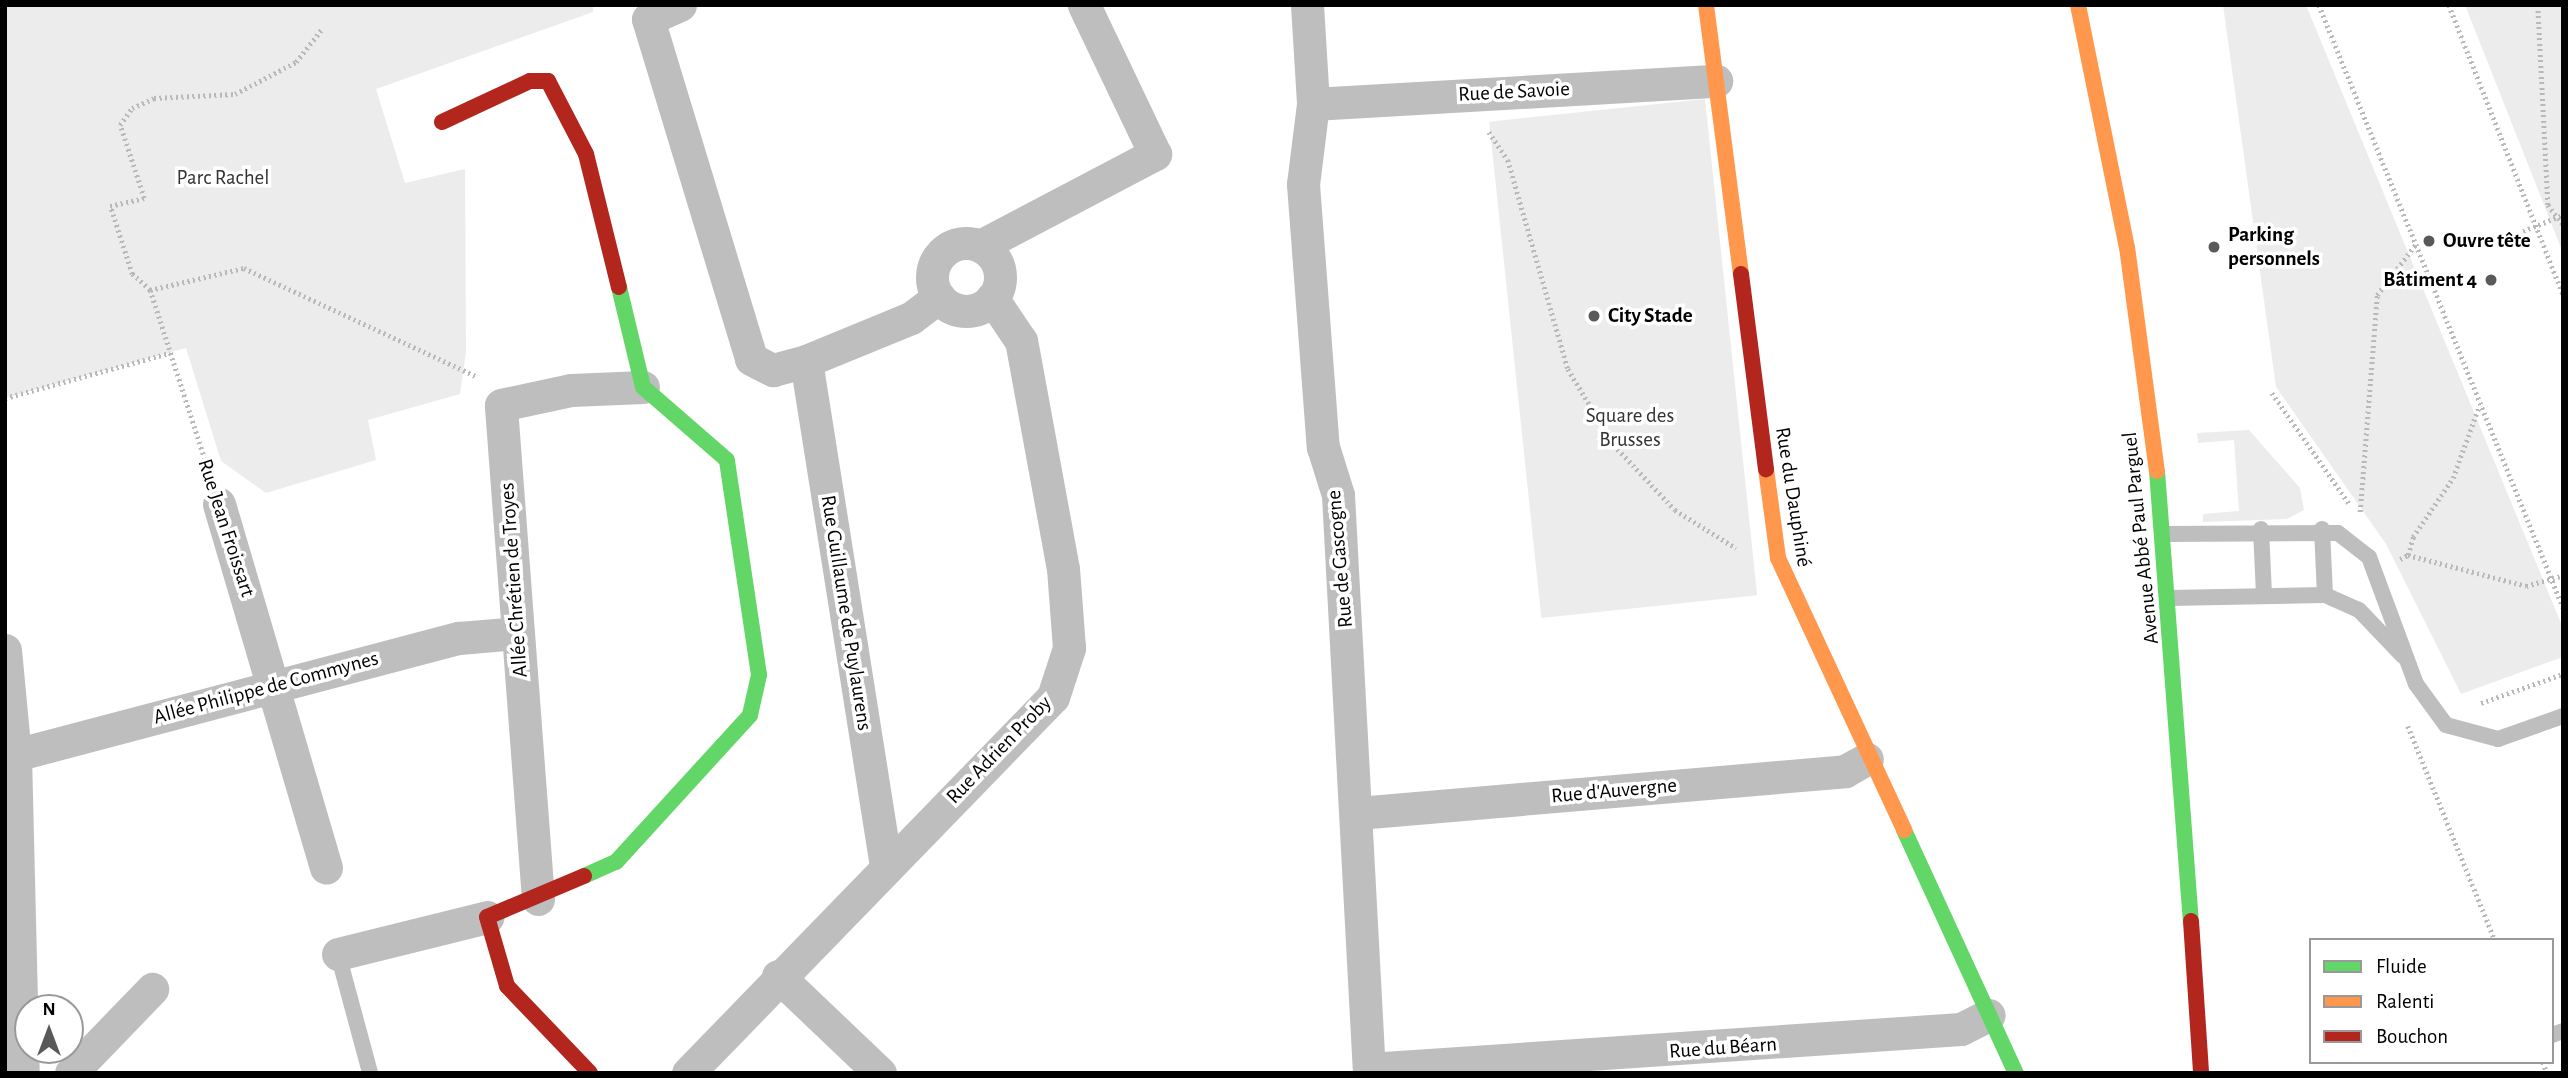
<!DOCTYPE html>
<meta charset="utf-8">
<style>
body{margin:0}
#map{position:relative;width:2568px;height:1078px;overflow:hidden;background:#fff;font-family:"Alegreya Sans",sans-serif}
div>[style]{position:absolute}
.green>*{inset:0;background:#ececec;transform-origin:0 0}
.path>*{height:4.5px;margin-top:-2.25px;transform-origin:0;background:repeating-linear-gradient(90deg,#b9b9b9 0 2px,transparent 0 5.5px)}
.lane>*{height:16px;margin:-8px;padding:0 8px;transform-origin:8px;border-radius:8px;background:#bebebe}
.street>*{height:33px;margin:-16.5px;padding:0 16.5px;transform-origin:16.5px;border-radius:16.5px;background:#bebebe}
.street>.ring{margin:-16.5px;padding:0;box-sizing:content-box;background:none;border:33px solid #bebebe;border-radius:50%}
.fast>*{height:16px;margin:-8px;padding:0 8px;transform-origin:8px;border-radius:8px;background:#63d668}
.slow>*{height:16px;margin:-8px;padding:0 8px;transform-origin:8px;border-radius:8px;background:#ff974d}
.jam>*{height:16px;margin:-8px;padding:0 8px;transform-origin:8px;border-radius:8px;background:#b3261e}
.dots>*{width:19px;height:19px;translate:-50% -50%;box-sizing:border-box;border:4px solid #fff;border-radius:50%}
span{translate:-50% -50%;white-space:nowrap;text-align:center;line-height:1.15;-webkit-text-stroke:7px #fff;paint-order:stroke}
.street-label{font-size:21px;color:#000}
.park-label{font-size:21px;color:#333}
.poi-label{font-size:21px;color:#000;font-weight:700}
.left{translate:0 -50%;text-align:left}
.right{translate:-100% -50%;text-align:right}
.frame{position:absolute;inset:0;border:7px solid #000;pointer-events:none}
.legend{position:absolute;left:2309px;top:938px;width:245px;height:126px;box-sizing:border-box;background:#fff;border:2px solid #999;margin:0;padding:9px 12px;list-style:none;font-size:21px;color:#000}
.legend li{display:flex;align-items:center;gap:14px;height:35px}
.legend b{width:35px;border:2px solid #999}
.north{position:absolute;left:14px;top:994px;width:70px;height:70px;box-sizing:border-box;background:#fff;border:2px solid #999;border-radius:50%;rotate:0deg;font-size:19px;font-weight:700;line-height:28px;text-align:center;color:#000}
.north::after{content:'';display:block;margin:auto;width:24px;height:32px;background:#595959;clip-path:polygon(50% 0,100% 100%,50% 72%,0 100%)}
</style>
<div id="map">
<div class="green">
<i style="clip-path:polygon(5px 5px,593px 5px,593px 12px,376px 89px,405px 183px,465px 169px,466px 352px,460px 394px,368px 420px,376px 460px,266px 493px,221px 461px,186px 348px,5px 398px)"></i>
<i style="clip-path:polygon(2223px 5px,2306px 5px,2563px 628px,2563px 657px,2461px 694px,2386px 544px,2276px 387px)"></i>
<i style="clip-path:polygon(2465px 5px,2563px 5px,2563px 253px)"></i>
<i style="left:1705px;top:99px;width:499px;height:217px;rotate:84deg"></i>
<i style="clip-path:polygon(2249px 430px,2300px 488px,2304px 510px,2287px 519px,2203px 522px,2203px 514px,2239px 511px,2234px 440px,2198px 443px,2197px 433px)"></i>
</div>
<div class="path">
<i style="left:2319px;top:5px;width:650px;rotate:67.94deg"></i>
<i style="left:2449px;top:5px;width:311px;rotate:68.5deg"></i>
<i style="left:2538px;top:5px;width:200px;rotate:87.1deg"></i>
<i style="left:2548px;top:205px;width:24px;rotate:52deg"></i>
<i style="left:1489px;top:132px;width:34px;rotate:56deg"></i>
<i style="left:1508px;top:160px;width:217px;rotate:74deg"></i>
<i style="left:1568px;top:369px;width:89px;rotate:58.8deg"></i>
<i style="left:1614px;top:445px;width:89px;rotate:46.8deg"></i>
<i style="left:1675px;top:510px;width:72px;rotate:31.9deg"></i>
<i style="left:2523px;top:231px;width:43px;rotate:-21.8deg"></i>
<i style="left:150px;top:290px;width:24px;rotate:-138deg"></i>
<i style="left:132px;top:274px;width:71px;rotate:-107.9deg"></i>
<i style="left:110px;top:206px;width:35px;rotate:-13deg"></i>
<i style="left:144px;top:198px;width:77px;rotate:-108.2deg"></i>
<i style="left:120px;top:125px;width:21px;rotate:-55deg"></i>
<i style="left:132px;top:108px;width:24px;rotate:-24deg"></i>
<i style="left:154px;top:98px;width:81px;rotate:-2.8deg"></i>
<i style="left:235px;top:94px;width:69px;rotate:-27.7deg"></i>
<i style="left:296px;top:62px;width:42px;rotate:-51.8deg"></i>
<i style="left:2272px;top:393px;width:136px;rotate:55.1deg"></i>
<i style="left:5px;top:398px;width:171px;rotate:-15.3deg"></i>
<i style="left:208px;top:470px;width:189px;rotate:-107.9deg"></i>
<i style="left:150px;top:290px;width:97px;rotate:-13.2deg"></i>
<i style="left:244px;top:268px;width:258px;rotate:25deg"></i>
<i style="left:2360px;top:512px;width:218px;rotate:-85.5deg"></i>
<i style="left:2377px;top:295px;width:64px;rotate:-52.6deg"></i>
<i style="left:2408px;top:555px;width:122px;rotate:14.7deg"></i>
<i style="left:2526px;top:586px;width:35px;rotate:-16deg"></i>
<i style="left:2400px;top:559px;width:9px;rotate:-27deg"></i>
<i style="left:2408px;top:555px;width:19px;rotate:-74deg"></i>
<i style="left:2413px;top:537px;width:71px;rotate:-55.9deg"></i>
<i style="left:2453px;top:478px;width:77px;rotate:-70.1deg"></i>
<i style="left:2481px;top:703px;width:87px;rotate:-19.5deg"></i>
<i style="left:2408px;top:726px;width:231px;rotate:67.9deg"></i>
<i style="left:2543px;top:1062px;width:12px;rotate:70deg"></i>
</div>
<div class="lane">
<i style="left:2261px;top:529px;width:66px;rotate:87.4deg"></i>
<i style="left:2322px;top:529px;width:66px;rotate:87.4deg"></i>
<i style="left:2165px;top:534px;width:173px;rotate:-0.3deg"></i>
<i style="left:2338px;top:533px;width:39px;rotate:38deg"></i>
<i style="left:2369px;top:557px;width:135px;rotate:69.7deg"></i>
<i style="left:2416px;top:684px;width:51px;rotate:53.8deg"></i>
<i style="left:2446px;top:725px;width:54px;rotate:15.1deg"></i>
<i style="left:2498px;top:739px;width:69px;rotate:-19.5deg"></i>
<i style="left:2169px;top:598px;width:156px;rotate:-1.1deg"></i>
<i style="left:2325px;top:595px;width:37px;rotate:24deg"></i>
<i style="left:2359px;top:610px;width:64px;rotate:46.3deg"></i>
<i style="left:338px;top:954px;width:123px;rotate:74.9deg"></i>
<i style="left:2552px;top:1035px;width:12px;rotate:-20deg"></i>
</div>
<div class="street">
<i style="left:680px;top:5px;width:35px;rotate:156deg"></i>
<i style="left:648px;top:19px;width:355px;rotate:73.1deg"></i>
<i style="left:751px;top:359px;width:25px;rotate:27deg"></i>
<i style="left:773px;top:370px;width:34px;rotate:-15deg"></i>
<i style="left:806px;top:361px;width:113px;rotate:-22.3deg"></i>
<i style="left:911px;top:318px;width:35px;rotate:-37deg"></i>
<i style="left:1307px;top:5px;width:99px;rotate:86.5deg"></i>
<i style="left:1313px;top:104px;width:81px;rotate:97.1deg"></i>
<i style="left:1303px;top:184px;width:264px;rotate:85.7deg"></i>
<i style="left:1323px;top:447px;width:50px;rotate:72.6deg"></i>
<i style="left:1338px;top:495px;width:579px;rotate:86.93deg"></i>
<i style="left:1313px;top:104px;width:404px;rotate:-3.3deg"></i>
<i class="ring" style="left:932px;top:243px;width:35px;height:35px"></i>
<i style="left:980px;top:246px;width:198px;rotate:-27.7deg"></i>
<i style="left:1155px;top:154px;width:165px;rotate:-115.5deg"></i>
<i style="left:806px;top:361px;width:511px;rotate:81deg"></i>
<i style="left:219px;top:504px;width:379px;rotate:73.6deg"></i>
<i style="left:5px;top:650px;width:105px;rotate:84.6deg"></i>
<i style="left:15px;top:755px;width:318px;rotate:88.6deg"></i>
<i style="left:15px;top:755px;width:459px;rotate:-14.8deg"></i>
<i style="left:459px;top:638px;width:59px;rotate:-4.8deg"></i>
<i style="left:1358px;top:813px;width:489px;rotate:-4.9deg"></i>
<i style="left:1845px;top:771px;width:25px;rotate:-29deg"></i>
<i style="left:538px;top:899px;width:495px;rotate:-94.3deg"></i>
<i style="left:501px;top:405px;width:72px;rotate:-12.1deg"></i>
<i style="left:571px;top:390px;width:72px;rotate:-2.4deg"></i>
<i style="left:338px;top:954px;width:154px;rotate:-13.9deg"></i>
<i style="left:778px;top:976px;width:141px;rotate:43.6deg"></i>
<i style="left:1369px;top:1069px;width:593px;rotate:-3.87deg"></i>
<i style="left:1961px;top:1029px;width:31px;rotate:-27deg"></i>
<i style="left:71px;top:1073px;width:117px;rotate:-46deg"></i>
<i style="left:688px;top:1073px;width:524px;rotate:-45.85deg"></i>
<i style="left:1053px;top:697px;width:52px;rotate:-71.9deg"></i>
<i style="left:1069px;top:648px;width:79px;rotate:-94.3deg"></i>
<i style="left:1063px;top:569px;width:232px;rotate:-100.4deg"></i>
<i style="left:1021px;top:341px;width:52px;rotate:-124deg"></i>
</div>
<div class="fast">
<i style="left:2157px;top:471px;width:451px;rotate:85.7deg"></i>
<i style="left:1904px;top:830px;width:268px;rotate:65.3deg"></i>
<i style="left:584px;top:876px;width:35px;rotate:-24deg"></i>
<i style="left:616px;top:862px;width:199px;rotate:-47.6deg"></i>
<i style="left:750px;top:715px;width:41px;rotate:-77.3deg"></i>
<i style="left:759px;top:675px;width:217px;rotate:-98.5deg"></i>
<i style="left:727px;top:460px;width:111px;rotate:-139deg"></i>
<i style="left:643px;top:387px;width:103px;rotate:-103.5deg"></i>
</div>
<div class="slow">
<i style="left:1706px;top:5px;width:271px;rotate:82.6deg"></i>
<i style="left:2078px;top:5px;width:247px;rotate:78.6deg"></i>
<i style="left:2127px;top:247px;width:226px;rotate:82.4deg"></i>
<i style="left:1766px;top:469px;width:90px;rotate:82.3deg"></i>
<i style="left:1778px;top:558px;width:300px;rotate:65.1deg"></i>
</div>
<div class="jam">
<i style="left:442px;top:122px;width:97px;rotate:-25deg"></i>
<i style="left:530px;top:81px;width:18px"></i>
<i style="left:548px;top:81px;width:82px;rotate:62.5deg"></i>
<i style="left:586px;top:154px;width:137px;rotate:76.1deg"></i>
<i style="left:1741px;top:274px;width:197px;rotate:82.7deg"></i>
<i style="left:584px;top:876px;width:105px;rotate:157.1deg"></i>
<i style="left:487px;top:917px;width:72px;rotate:73.8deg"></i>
<i style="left:507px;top:986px;width:120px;rotate:46.3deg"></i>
<i style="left:2191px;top:921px;width:152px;rotate:86.2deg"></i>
</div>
<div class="dots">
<i style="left:2429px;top:241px;background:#595959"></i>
<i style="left:2214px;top:247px;background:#595959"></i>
<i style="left:2491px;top:280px;background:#595959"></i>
<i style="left:1594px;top:316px;background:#595959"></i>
</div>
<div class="street-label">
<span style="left:1514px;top:92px;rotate:-3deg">Rue de Savoie</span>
<span style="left:1793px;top:497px;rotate:81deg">Rue du Dauphiné</span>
<span style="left:226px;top:528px;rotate:72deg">Rue Jean Froissart</span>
<span style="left:2141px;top:538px;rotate:-96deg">Avenue Abbé Paul Parguel</span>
<span style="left:1340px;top:559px;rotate:-95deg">Rue de Gascogne</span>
<span style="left:514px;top:580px;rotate:-94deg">Allée Chrétien de Troyes</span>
<span style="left:846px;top:613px;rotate:81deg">Rue Guillaume de Puylaurens</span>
<span style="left:266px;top:688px;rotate:-15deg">Allée Philippe de Commynes</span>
<span style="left:999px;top:750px;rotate:-46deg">Rue Adrien Proby</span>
<span style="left:1614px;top:791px;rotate:-5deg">Rue d'Auvergne</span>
<span style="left:1723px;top:1048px;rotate:-4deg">Rue du Béarn</span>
</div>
<div class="park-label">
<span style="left:223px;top:178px">Parc Rachel</span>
<span style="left:1630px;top:428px">Square des<br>Brusses</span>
</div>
<div class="poi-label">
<span class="left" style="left:2228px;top:247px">Parking<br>personnels</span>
<span class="left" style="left:2443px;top:241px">Ouvre tête</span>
<span class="right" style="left:2477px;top:280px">Bâtiment 4</span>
<span class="left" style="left:1608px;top:316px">City Stade</span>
</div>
<div class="frame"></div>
<ul class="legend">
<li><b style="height:9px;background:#63d668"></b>Fluide</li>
<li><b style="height:9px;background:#ff974d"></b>Ralenti</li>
<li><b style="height:9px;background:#b3261e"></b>Bouchon</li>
</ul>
<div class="north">N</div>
</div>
